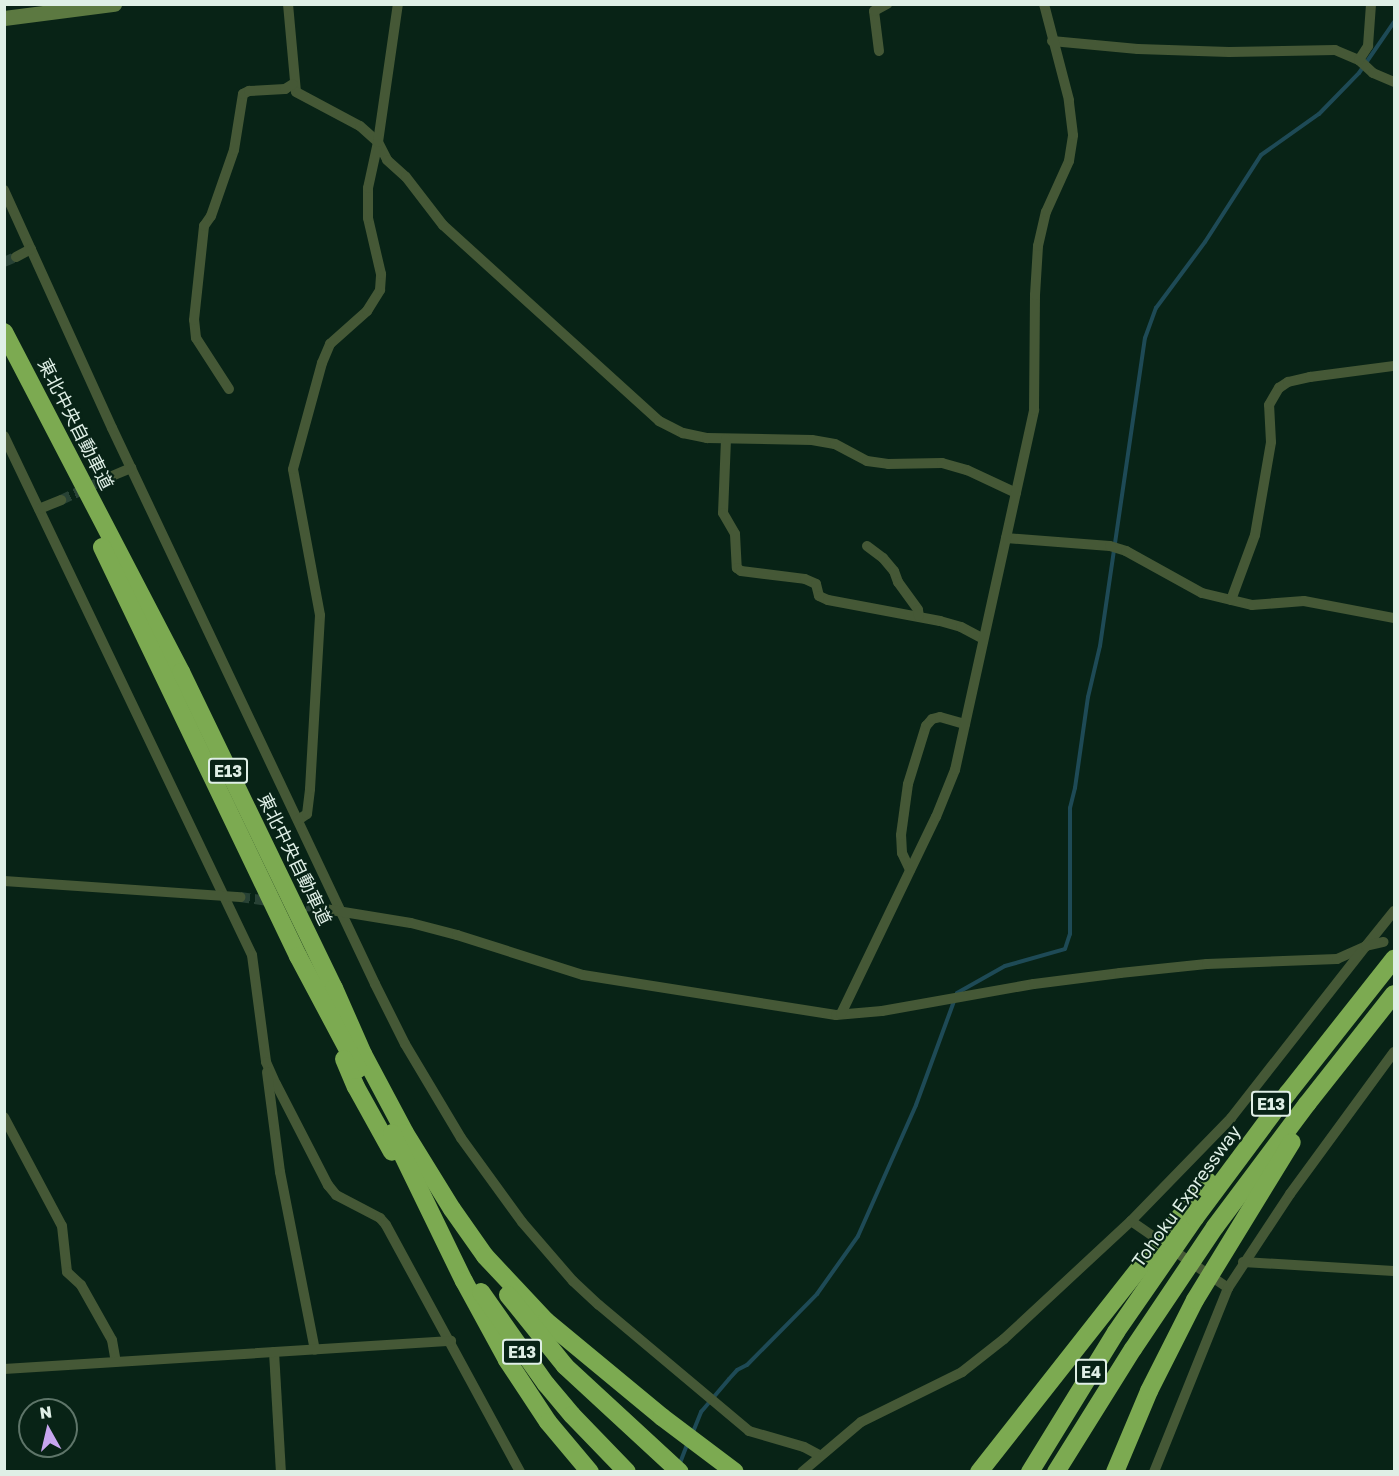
<!DOCTYPE html>
<meta charset="utf-8">
<style>
body{margin:0}
#map{position:relative;width:1399px;height:1476px;overflow:hidden;background:#082316;font-family:"Golos Text","Noto Sans JP",sans-serif}
div>[style]{position:absolute}
.stream>*{height:4px;margin:-2px;padding:0 2px;transform-origin:2px;border-radius:2px;background:#1e4a56}
.street-tunnel>*{height:10px;margin-top:-5px;transform-origin:0;background:repeating-linear-gradient(90deg,#284235 0 10px,transparent 0 15px)}
.street>*{height:10px;margin:-5px;padding:0 5px;transform-origin:5px;border-radius:5px;background:#455836}
.secondary>*{height:15px;margin:-7.5px;padding:0 7.5px;transform-origin:7.5px;border-radius:7.5px;background:#5c7941}
.highway>*{height:18px;margin:-9px;padding:0 9px;transform-origin:9px;border-radius:9px;background:#7caa51}
span{translate:-50% -50%;white-space:nowrap;text-align:center;line-height:1.15;-webkit-text-stroke:4.5px #082316;paint-order:stroke}
.shield-label span{padding:2px 4px;background:#082316;border:2px solid;border-radius:4px;-webkit-text-stroke-width:0}
.shield-label{font-size:16px;color:#dfefe6;font-weight:700}
.street-label{font-size:18px;color:#dfefe6}
.frame{position:absolute;inset:0;border:6px solid #dfefe6;pointer-events:none}
.north{position:absolute;left:18px;top:1398px;width:60px;height:60px;box-sizing:border-box;background:#082316;border:2px solid #5e7569;border-radius:50%;rotate:352deg;font-size:16px;font-weight:700;line-height:24px;text-align:center;color:#dfefe6}
.north::after{content:'';display:block;margin:auto;width:21px;height:27px;background:#c7a6ef;clip-path:polygon(50% 0,100% 100%,50% 72%,0 100%)}
</style>
<div id="map">
<div class="stream">
<i style="left:693px;top:1432px;width:22px;rotate:-68deg"></i>
<i style="left:701px;top:1412px;width:43px;rotate:-49.7deg"></i>
<i style="left:729px;top:1379px;width:12px;rotate:-48deg"></i>
<i style="left:737px;top:1370px;width:11px;rotate:-27deg"></i>
<i style="left:747px;top:1365px;width:100px;rotate:-45.4deg"></i>
<i style="left:817px;top:1294px;width:71px;rotate:-54.7deg"></i>
<i style="left:858px;top:1236px;width:143px;rotate:-66.1deg"></i>
<i style="left:916px;top:1105px;width:119px;rotate:-69.9deg"></i>
<i style="left:957px;top:993px;width:55px;rotate:-29.4deg"></i>
<i style="left:1005px;top:966px;width:62px;rotate:-15.8deg"></i>
<i style="left:1065px;top:949px;width:16px;rotate:-72deg"></i>
<i style="left:1070px;top:934px;width:126px;rotate:-90deg"></i>
<i style="left:1070px;top:808px;width:21px;rotate:-76deg"></i>
<i style="left:1075px;top:788px;width:92px;rotate:-81.9deg"></i>
<i style="left:1088px;top:697px;width:52px;rotate:-76.8deg"></i>
<i style="left:1100px;top:646px;width:311px;rotate:-81.7deg"></i>
<i style="left:1145px;top:338px;width:32px;rotate:-70deg"></i>
<i style="left:1156px;top:308px;width:82px;rotate:-53.4deg"></i>
<i style="left:1205px;top:242px;width:103px;rotate:-57.2deg"></i>
<i style="left:1261px;top:155px;width:71px;rotate:-35.3deg"></i>
<i style="left:1319px;top:114px;width:57px;rotate:-45.7deg"></i>
<i style="left:1359px;top:73px;width:62px;rotate:-55.5deg"></i>
<i style="left:680px;top:1463px;width:19px;rotate:-69deg"></i>
</div>
<div class="street-tunnel">
<i style="left:4px;top:262px;width:13px;rotate:-23deg"></i>
<i style="left:61px;top:500px;width:56px;rotate:-25.2deg"></i>
<i style="left:240px;top:897px;width:36px;rotate:8deg"></i>
<i style="left:291px;top:904px;width:28px;rotate:8deg"></i>
</div>
<div class="street">
<i style="left:288px;top:4px;width:88px;rotate:84.8deg"></i>
<i style="left:296px;top:92px;width:72px;rotate:28deg"></i>
<i style="left:360px;top:126px;width:24px;rotate:42deg"></i>
<i style="left:378px;top:142px;width:20px;rotate:63deg"></i>
<i style="left:387px;top:160px;width:25px;rotate:42deg"></i>
<i style="left:406px;top:177px;width:61px;rotate:52.4deg"></i>
<i style="left:443px;top:225px;width:292px;rotate:42.2deg"></i>
<i style="left:659px;top:421px;width:27px;rotate:27deg"></i>
<i style="left:683px;top:433px;width:25px;rotate:12deg"></i>
<i style="left:707px;top:438px;width:105px;rotate:1.1deg"></i>
<i style="left:812px;top:440px;width:23px;rotate:10deg"></i>
<i style="left:835px;top:444px;width:36px;rotate:28deg"></i>
<i style="left:867px;top:461px;width:21px;rotate:8deg"></i>
<i style="left:888px;top:464px;width:54px;rotate:-1.1deg"></i>
<i style="left:942px;top:463px;width:26px;rotate:16deg"></i>
<i style="left:967px;top:470px;width:54px;rotate:25.1deg"></i>
<i style="left:1052px;top:41px;width:86px;rotate:5.3deg"></i>
<i style="left:1138px;top:49px;width:91px;rotate:1.9deg"></i>
<i style="left:1229px;top:52px;width:106px;rotate:-1.1deg"></i>
<i style="left:1335px;top:50px;width:26px;rotate:23deg"></i>
<i style="left:1359px;top:60px;width:19px;rotate:43deg"></i>
<i style="left:1373px;top:73px;width:23px;rotate:23deg"></i>
<i style="left:879px;top:51px;width:40px;rotate:-97.1deg"></i>
<i style="left:874px;top:11px;width:15px;rotate:-28deg"></i>
<i style="left:1359px;top:60px;width:17px;rotate:-57deg"></i>
<i style="left:1368px;top:46px;width:42px;rotate:-85.9deg"></i>
<i style="left:4px;top:190px;width:261px;rotate:65.6deg"></i>
<i style="left:112px;top:428px;width:615px;rotate:64.68deg"></i>
<i style="left:375px;top:984px;width:67px;rotate:63.4deg"></i>
<i style="left:405px;top:1044px;width:109px;rotate:59.2deg"></i>
<i style="left:461px;top:1138px;width:104px;rotate:54deg"></i>
<i style="left:522px;top:1222px;width:78px;rotate:49.2deg"></i>
<i style="left:573px;top:1281px;width:35px;rotate:43deg"></i>
<i style="left:599px;top:1305px;width:196px;rotate:40deg"></i>
<i style="left:749px;top:1431px;width:57px;rotate:16.2deg"></i>
<i style="left:804px;top:1447px;width:17px;rotate:28deg"></i>
<i style="left:16px;top:257px;width:17px;rotate:-28deg"></i>
<i style="left:229px;top:389px;width:61px;rotate:-122.9deg"></i>
<i style="left:196px;top:338px;width:18px;rotate:-96deg"></i>
<i style="left:194px;top:320px;width:95px;rotate:-83.9deg"></i>
<i style="left:204px;top:226px;width:12px;rotate:-55deg"></i>
<i style="left:211px;top:216px;width:70px;rotate:-70.8deg"></i>
<i style="left:234px;top:150px;width:57px;rotate:-80.9deg"></i>
<i style="left:243px;top:94px;width:7px;rotate:-27deg"></i>
<i style="left:249px;top:91px;width:36px;rotate:-3deg"></i>
<i style="left:285px;top:89px;width:9px;rotate:-32deg"></i>
<i style="left:4px;top:436px;width:575px;rotate:64.46deg"></i>
<i style="left:252px;top:955px;width:108px;rotate:82.5deg"></i>
<i style="left:266px;top:1062px;width:24px;rotate:66deg"></i>
<i style="left:276px;top:1084px;width:114px;rotate:62.8deg"></i>
<i style="left:328px;top:1185px;width:13px;rotate:51deg"></i>
<i style="left:336px;top:1195px;width:50px;rotate:27.6deg"></i>
<i style="left:380px;top:1218px;width:9px;rotate:49deg"></i>
<i style="left:386px;top:1225px;width:281px;rotate:61.5deg"></i>
<i style="left:726px;top:439px;width:74px;rotate:92.3deg"></i>
<i style="left:723px;top:513px;width:24px;rotate:60deg"></i>
<i style="left:735px;top:534px;width:34px;rotate:87deg"></i>
<i style="left:737px;top:568px;width:5px;rotate:37deg"></i>
<i style="left:741px;top:571px;width:64px;rotate:7.1deg"></i>
<i style="left:805px;top:579px;width:12px;rotate:24deg"></i>
<i style="left:816px;top:584px;width:12px;rotate:76deg"></i>
<i style="left:819px;top:596px;width:10px;rotate:24deg"></i>
<i style="left:828px;top:600px;width:114px;rotate:10.6deg"></i>
<i style="left:940px;top:621px;width:22px;rotate:16deg"></i>
<i style="left:961px;top:627px;width:24px;rotate:28deg"></i>
<i style="left:112px;top:476px;width:21px;rotate:-23deg"></i>
<i style="left:39px;top:509px;width:24px;rotate:-22deg"></i>
<i style="left:1006px;top:538px;width:104px;rotate:4.4deg"></i>
<i style="left:1110px;top:546px;width:17px;rotate:17deg"></i>
<i style="left:1126px;top:551px;width:87px;rotate:28.9deg"></i>
<i style="left:1202px;top:593px;width:51px;rotate:13.5deg"></i>
<i style="left:1252px;top:605px;width:52px;rotate:-4.4deg"></i>
<i style="left:1304px;top:601px;width:92px;rotate:10.7deg"></i>
<i style="left:867px;top:546px;width:20px;rotate:37deg"></i>
<i style="left:883px;top:558px;width:17px;rotate:50deg"></i>
<i style="left:894px;top:571px;width:12px;rotate:70deg"></i>
<i style="left:898px;top:582px;width:34px;rotate:54deg"></i>
<i style="left:918px;top:610px;width:6px;rotate:81deg"></i>
<i style="left:1231px;top:600px;width:69px;rotate:-69.7deg"></i>
<i style="left:1255px;top:535px;width:94px;rotate:-80.2deg"></i>
<i style="left:1271px;top:442px;width:37px;rotate:-93deg"></i>
<i style="left:1269px;top:405px;width:20px;rotate:-60deg"></i>
<i style="left:1279px;top:388px;width:11px;rotate:-34deg"></i>
<i style="left:1288px;top:382px;width:23px;rotate:-13deg"></i>
<i style="left:1310px;top:377px;width:85px;rotate:-7.5deg"></i>
<i style="left:298px;top:820px;width:11px;rotate:-34deg"></i>
<i style="left:307px;top:814px;width:25px;rotate:-83deg"></i>
<i style="left:310px;top:789px;width:174px;rotate:-86.7deg"></i>
<i style="left:320px;top:615px;width:148px;rotate:-100.5deg"></i>
<i style="left:293px;top:469px;width:110px;rotate:-74.7deg"></i>
<i style="left:322px;top:363px;width:21px;rotate:-67deg"></i>
<i style="left:330px;top:344px;width:50px;rotate:-41.7deg"></i>
<i style="left:367px;top:311px;width:25px;rotate:-58deg"></i>
<i style="left:380px;top:290px;width:16px;rotate:-86deg"></i>
<i style="left:381px;top:274px;width:57px;rotate:-103.1deg"></i>
<i style="left:368px;top:218px;width:30px;rotate:-90deg"></i>
<i style="left:368px;top:188px;width:47px;rotate:-77.7deg"></i>
<i style="left:378px;top:142px;width:139px;rotate:-81.8deg"></i>
<i style="left:910px;top:870px;width:19px;rotate:-115deg"></i>
<i style="left:902px;top:853px;width:18px;rotate:-93deg"></i>
<i style="left:901px;top:835px;width:51px;rotate:-82.2deg"></i>
<i style="left:908px;top:784px;width:61px;rotate:-72.8deg"></i>
<i style="left:926px;top:726px;width:9px;rotate:-49deg"></i>
<i style="left:932px;top:719px;width:8px;rotate:-14deg"></i>
<i style="left:940px;top:717px;width:26px;rotate:16deg"></i>
<i style="left:4px;top:881px;width:237px;rotate:3.9deg"></i>
<i style="left:319px;top:908px;width:93px;rotate:9.3deg"></i>
<i style="left:411px;top:923px;width:48px;rotate:14.6deg"></i>
<i style="left:457px;top:935px;width:132px;rotate:17.6deg"></i>
<i style="left:583px;top:975px;width:256px;rotate:9deg"></i>
<i style="left:836px;top:1015px;width:46px;rotate:-5deg"></i>
<i style="left:882px;top:1011px;width:154px;rotate:-10.1deg"></i>
<i style="left:1034px;top:984px;width:87px;rotate:-7.3deg"></i>
<i style="left:1120px;top:973px;width:87px;rotate:-5.9deg"></i>
<i style="left:1207px;top:964px;width:130px;rotate:-2.2deg"></i>
<i style="left:1337px;top:959px;width:32px;rotate:-24deg"></i>
<i style="left:1366px;top:946px;width:45px;rotate:-51.3deg"></i>
<i style="left:841px;top:1014px;width:219px;rotate:-64.3deg"></i>
<i style="left:936px;top:817px;width:51px;rotate:-68deg"></i>
<i style="left:955px;top:770px;width:369px;rotate:-77.6deg"></i>
<i style="left:1034px;top:410px;width:115px;rotate:-89.5deg"></i>
<i style="left:1035px;top:295px;width:49px;rotate:-86.5deg"></i>
<i style="left:1038px;top:246px;width:35px;rotate:-77deg"></i>
<i style="left:1046px;top:212px;width:56px;rotate:-65.7deg"></i>
<i style="left:1069px;top:161px;width:26px;rotate:-81deg"></i>
<i style="left:1073px;top:135px;width:35px;rotate:-97deg"></i>
<i style="left:1069px;top:100px;width:99px;rotate:-104.6deg"></i>
<i style="left:267px;top:1072px;width:101px;rotate:82.6deg"></i>
<i style="left:280px;top:1172px;width:181px;rotate:78.9deg"></i>
<i style="left:4px;top:1117px;width:123px;rotate:62deg"></i>
<i style="left:62px;top:1226px;width:46px;rotate:83.8deg"></i>
<i style="left:67px;top:1272px;width:19px;rotate:43deg"></i>
<i style="left:81px;top:1285px;width:63px;rotate:60.6deg"></i>
<i style="left:112px;top:1340px;width:22px;rotate:80deg"></i>
<i style="left:1131px;top:1221px;width:118px;rotate:34.6deg"></i>
<i style="left:1243px;top:1262px;width:151px;rotate:3.4deg"></i>
<i style="left:274px;top:1352px;width:120px;rotate:86.7deg"></i>
<i style="left:4px;top:1369px;width:448px;rotate:-3.6deg"></i>
<i style="left:802px;top:1472px;width:77px;rotate:-40.3deg"></i>
<i style="left:861px;top:1422px;width:113px;rotate:-26.3deg"></i>
<i style="left:962px;top:1372px;width:53px;rotate:-38.2deg"></i>
<i style="left:1004px;top:1339px;width:173px;rotate:-42.9deg"></i>
<i style="left:1131px;top:1221px;width:144px;rotate:-45.8deg"></i>
<i style="left:1231px;top:1118px;width:219px;rotate:-51.9deg"></i>
<i style="left:1366px;top:946px;width:18px;rotate:-13deg"></i>
<i style="left:1154px;top:1472px;width:198px;rotate:-68.1deg"></i>
<i style="left:1228px;top:1288px;width:113px;rotate:-56.6deg"></i>
<i style="left:1290px;top:1194px;width:176px;rotate:-53.8deg"></i>
</div>
<div class="secondary">
<i style="left:4px;top:18px;width:111px;rotate:-7.3deg"></i>
</div>
<div class="highway">
<i style="left:4px;top:332px;width:383px;rotate:62.5deg"></i>
<i style="left:181px;top:672px;width:351px;rotate:64.2deg"></i>
<i style="left:334px;top:988px;width:72px;rotate:66.3deg"></i>
<i style="left:363px;top:1054px;width:89px;rotate:62deg"></i>
<i style="left:405px;top:1133px;width:89px;rotate:58.3deg"></i>
<i style="left:452px;top:1209px;width:57px;rotate:54.9deg"></i>
<i style="left:485px;top:1256px;width:89px;rotate:46.8deg"></i>
<i style="left:546px;top:1321px;width:151px;rotate:39.6deg"></i>
<i style="left:662px;top:1417px;width:91px;rotate:37deg"></i>
<i style="left:102px;top:547px;width:454px;rotate:64.4deg"></i>
<i style="left:298px;top:956px;width:128px;rotate:62deg"></i>
<i style="left:344px;top:1059px;width:30px;rotate:67deg"></i>
<i style="left:356px;top:1087px;width:74px;rotate:61deg"></i>
<i style="left:392px;top:1133px;width:165px;rotate:64.1deg"></i>
<i style="left:464px;top:1281px;width:90px;rotate:61.4deg"></i>
<i style="left:507px;top:1360px;width:74px;rotate:56.5deg"></i>
<i style="left:548px;top:1422px;width:65px;rotate:50deg"></i>
<i style="left:481px;top:1292px;width:113px;rotate:54.8deg"></i>
<i style="left:546px;top:1384px;width:40px;rotate:50deg"></i>
<i style="left:572px;top:1415px;width:79px;rotate:46deg"></i>
<i style="left:508px;top:1295px;width:91px;rotate:51.2deg"></i>
<i style="left:565px;top:1366px;width:156px;rotate:42.7deg"></i>
<i style="left:979px;top:1472px;width:370px;rotate:-51.8deg"></i>
<i style="left:1030px;top:1472px;width:164px;rotate:-58.4deg"></i>
<i style="left:1116px;top:1332px;width:139px;rotate:-55.3deg"></i>
<i style="left:1195px;top:1218px;width:156px;rotate:-53.4deg"></i>
<i style="left:1288px;top:1093px;width:171px;rotate:-51.7deg"></i>
<i style="left:1056px;top:1472px;width:145px;rotate:-58deg"></i>
<i style="left:1133px;top:1349px;width:147px;rotate:-56.1deg"></i>
<i style="left:1215px;top:1227px;width:154px;rotate:-53.2deg"></i>
<i style="left:1307px;top:1104px;width:140px;rotate:-51.7deg"></i>
<i style="left:1115px;top:1472px;width:88px;rotate:-67.2deg"></i>
<i style="left:1149px;top:1391px;width:102px;rotate:-63.2deg"></i>
<i style="left:1195px;top:1300px;width:185px;rotate:-58.5deg"></i>
</div>
<div class="shield-label">
<span style="left:228px;top:771px">E13</span>
<span style="left:1271px;top:1104px">E13</span>
<span style="left:522px;top:1352px">E13</span>
<span style="left:1091px;top:1372px">E4</span>
</div>
<div class="street-label">
<span style="left:76px;top:424px;rotate:63deg">東北中央自動車道</span>
<span style="left:295px;top:859px;rotate:64deg">東北中央自動車道</span>
<span style="left:1186px;top:1196px;rotate:-54deg">Tohoku Expressway</span>
</div>
<div class="frame"></div>
<div class="north">N</div>
</div>
